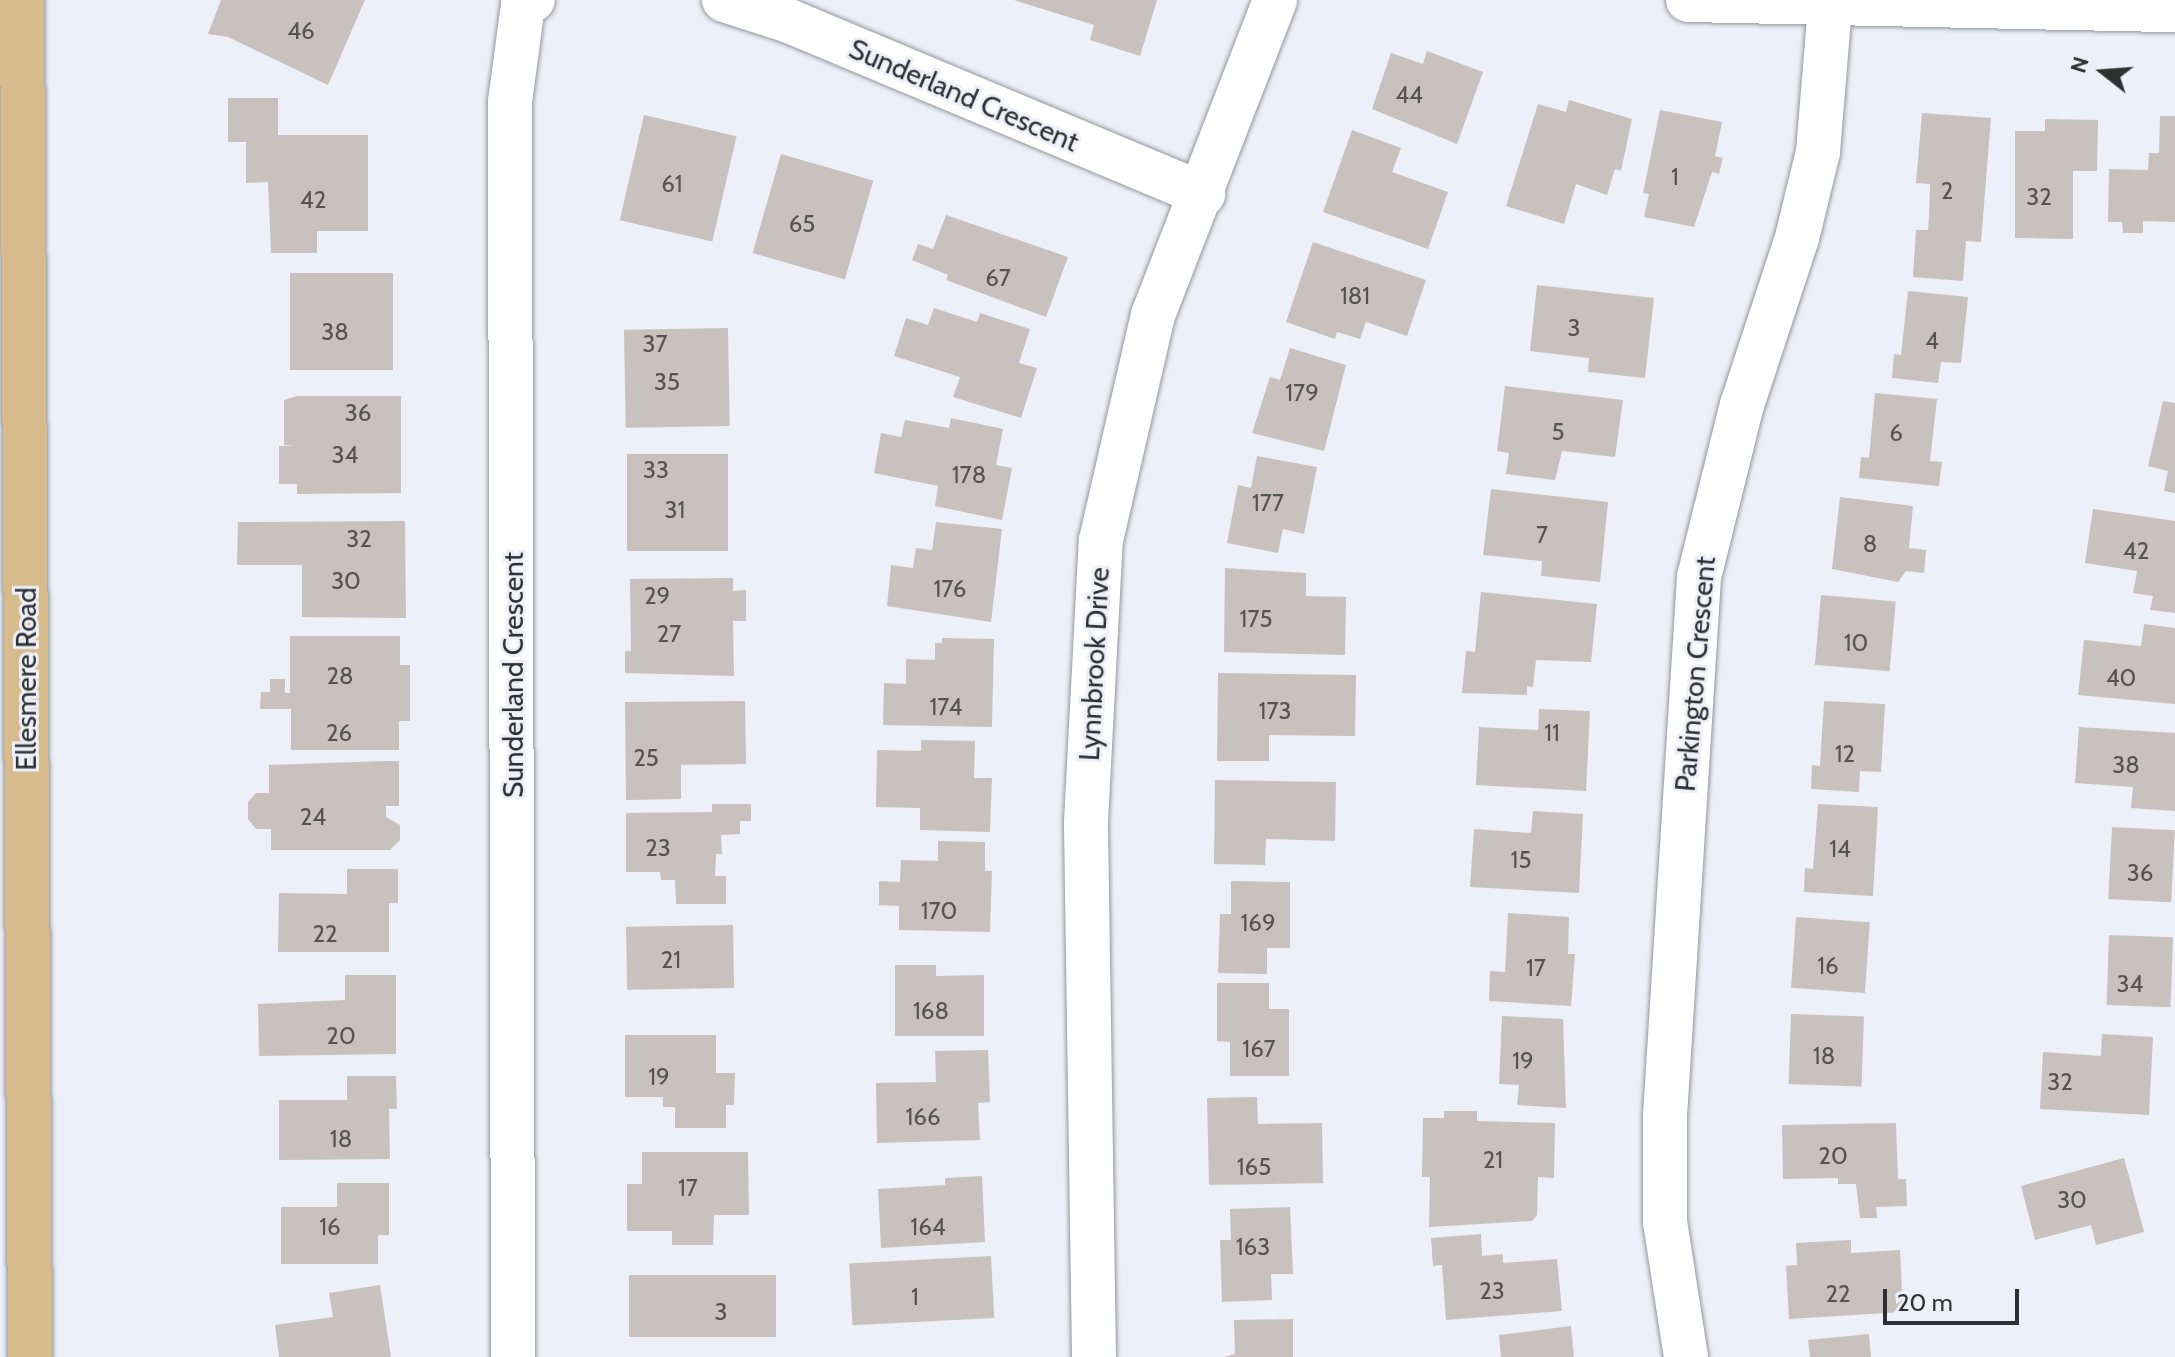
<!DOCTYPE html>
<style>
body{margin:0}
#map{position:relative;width:2175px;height:1357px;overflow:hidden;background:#edf0f8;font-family:Cabin,sans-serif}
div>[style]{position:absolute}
.building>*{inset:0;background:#c9c1bd;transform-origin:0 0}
.roads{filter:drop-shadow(0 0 2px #94979e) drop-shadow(0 0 2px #94979e)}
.minor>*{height:44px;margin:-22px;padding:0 22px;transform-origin:22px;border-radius:22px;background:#fff}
.major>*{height:44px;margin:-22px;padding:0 22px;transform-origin:22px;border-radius:22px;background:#d7bb8c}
span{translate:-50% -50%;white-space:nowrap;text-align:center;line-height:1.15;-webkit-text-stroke:6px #edf0f8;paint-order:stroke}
.number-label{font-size:24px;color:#555455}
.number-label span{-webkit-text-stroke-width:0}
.street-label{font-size:28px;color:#2e3032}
.north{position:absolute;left:2063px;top:32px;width:80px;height:80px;-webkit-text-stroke:6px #edf0f8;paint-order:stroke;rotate:287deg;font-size:22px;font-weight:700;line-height:32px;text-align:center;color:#2e3032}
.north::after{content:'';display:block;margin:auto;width:28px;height:36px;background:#2e3032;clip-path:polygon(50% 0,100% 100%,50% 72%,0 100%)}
.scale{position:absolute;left:1883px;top:1289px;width:136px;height:36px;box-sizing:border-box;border:4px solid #2e3032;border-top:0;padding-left:10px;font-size:24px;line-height:28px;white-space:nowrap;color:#2e3032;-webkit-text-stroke:6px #edf0f8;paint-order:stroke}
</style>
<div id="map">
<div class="building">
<i style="clip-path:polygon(221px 0,365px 0,328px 85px,228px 37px,208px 34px)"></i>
<i style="clip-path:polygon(1014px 0,1157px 0,1140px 56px,1090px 40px,1094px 25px)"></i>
<i style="clip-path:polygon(1427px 51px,1483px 72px,1457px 144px,1372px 109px,1391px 53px,1423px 64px)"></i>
<i style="clip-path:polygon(228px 98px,278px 98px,278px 135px,368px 135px,368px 231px,317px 231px,317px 253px,271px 253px,268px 182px,246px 183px,246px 142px,228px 142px)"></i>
<i style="clip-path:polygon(1569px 100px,1632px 119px,1621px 171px,1615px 169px,1607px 195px,1576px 184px,1564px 224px,1506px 206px,1538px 104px,1566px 112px)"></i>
<i style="clip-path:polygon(1660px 110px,1722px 122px,1715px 156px,1723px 158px,1719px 174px,1712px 172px,1694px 227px,1644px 217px,1649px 194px,1643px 193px)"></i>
<i style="clip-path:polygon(1922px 113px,1991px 118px,1981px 242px,1966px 241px,1963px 281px,1913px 277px,1916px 230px,1928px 230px,1929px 216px,1930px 184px,1916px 183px)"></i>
<i style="left:644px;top:115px;width:95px;height:108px;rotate:13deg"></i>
<i style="clip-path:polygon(2160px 116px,2175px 116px,2175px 222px,2143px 221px,2143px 233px,2123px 233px,2122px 222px,2108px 222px,2109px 169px,2148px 170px,2149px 153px,2159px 153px)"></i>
<i style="clip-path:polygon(2045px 119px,2098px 120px,2097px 171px,2073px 171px,2073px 239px,2015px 238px,2015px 131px,2045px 131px)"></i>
<i style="clip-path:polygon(1352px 130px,1401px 148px,1392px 172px,1448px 192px,1428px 249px,1323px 212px)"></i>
<i style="left:781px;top:154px;width:96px;height:103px;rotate:16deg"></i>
<i style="clip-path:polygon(946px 215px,1068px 257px,1046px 317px,946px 280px,948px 275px,912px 260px,918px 244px,933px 249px)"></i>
<i style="clip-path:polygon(1313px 242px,1426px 280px,1407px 336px,1366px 322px,1360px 339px,1337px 332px,1335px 339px,1286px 322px)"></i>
<i style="left:290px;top:273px;width:103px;height:97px"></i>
<i style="clip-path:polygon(1537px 285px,1654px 298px,1645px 378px,1588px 372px,1589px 358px,1530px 351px)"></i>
<i style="clip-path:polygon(1908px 291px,1968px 297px,1961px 363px,1941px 362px,1938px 383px,1892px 378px,1894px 354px,1901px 355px)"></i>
<i style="clip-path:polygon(934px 308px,977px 322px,980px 313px,1030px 329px,1019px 363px,1037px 368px,1021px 418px,953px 397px,960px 377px,894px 356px,906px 318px,928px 325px)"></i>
<i style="left:728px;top:328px;width:98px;height:104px;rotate:89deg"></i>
<i style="clip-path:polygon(1290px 348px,1346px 365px,1324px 451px,1252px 433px,1270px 377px,1280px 380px)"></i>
<i style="clip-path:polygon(1505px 386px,1623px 400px,1615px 457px,1562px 451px,1555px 480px,1506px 474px,1509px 453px,1497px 451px)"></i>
<i style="clip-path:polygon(1875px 393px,1937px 399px,1930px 461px,1942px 462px,1939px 486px,1859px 478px,1861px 457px,1869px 458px)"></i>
<i style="clip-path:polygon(297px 396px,401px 396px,401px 493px,297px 494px,297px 484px,279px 484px,279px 446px,296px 446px,284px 445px,284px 400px)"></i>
<i style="clip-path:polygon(2163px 401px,2175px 403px,2175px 493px,2164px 491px,2168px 471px,2148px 466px)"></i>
<i style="clip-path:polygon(951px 418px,1003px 429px,996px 465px,1012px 468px,1002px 520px,935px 506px,938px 486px,874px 473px,881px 433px,901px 437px,905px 420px,949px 428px)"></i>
<i style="left:627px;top:454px;width:101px;height:97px"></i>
<i style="clip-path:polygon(1257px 456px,1317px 467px,1304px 534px,1283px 529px,1278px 553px,1227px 543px,1238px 485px,1251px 488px)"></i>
<i style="clip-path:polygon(1491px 489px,1608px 502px,1600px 582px,1541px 576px,1542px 561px,1483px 555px)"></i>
<i style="clip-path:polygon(1840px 497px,1913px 506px,1909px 548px,1926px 550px,1924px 573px,1906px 571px,1898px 582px,1832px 569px)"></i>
<i style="clip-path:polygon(2093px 509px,2175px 521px,2175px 613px,2150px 610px,2153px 596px,2133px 593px,2137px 571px,2085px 563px)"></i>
<i style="clip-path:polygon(405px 521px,406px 618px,302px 617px,302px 565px,237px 565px,238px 522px)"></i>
<i style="clip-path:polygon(936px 522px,1002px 529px,991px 622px,887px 606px,891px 565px,913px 568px,916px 548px,932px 550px)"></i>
<i style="clip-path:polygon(1225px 568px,1306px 573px,1306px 596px,1346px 597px,1345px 655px,1224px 652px)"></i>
<i style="clip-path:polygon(733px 578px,733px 591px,746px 590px,746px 621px,733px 621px,734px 676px,625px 673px,625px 651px,631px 651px,630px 579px)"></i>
<i style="clip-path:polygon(1481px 592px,1597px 604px,1591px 662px,1536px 660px,1533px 687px,1527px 686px,1527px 695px,1462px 693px,1466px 651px,1475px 652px)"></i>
<i style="left:1821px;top:595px;width:75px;height:70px;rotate:5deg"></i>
<i style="clip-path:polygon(2144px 624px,2175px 628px,2175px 704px,2078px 695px,2084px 640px,2141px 646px)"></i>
<i style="clip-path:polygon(290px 636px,400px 636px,400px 665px,410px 665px,410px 721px,399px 721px,399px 750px,291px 750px,291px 709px,260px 709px,261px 692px,270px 692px,270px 679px,285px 679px,285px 693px,290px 693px)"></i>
<i style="clip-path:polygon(942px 638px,994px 639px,992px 727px,883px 725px,884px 683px,906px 684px,906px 659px,935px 660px,935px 643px,942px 643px)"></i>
<i style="clip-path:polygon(1218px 673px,1356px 675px,1355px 736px,1269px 735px,1269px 761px,1217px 761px)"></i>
<i style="clip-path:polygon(745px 701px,746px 764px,681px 765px,681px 799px,626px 800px,625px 702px)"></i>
<i style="clip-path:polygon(1824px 701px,1885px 704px,1881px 772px,1860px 771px,1859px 792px,1811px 789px,1812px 765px,1820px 766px)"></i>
<i style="clip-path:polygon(1539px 709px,1590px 711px,1586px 791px,1476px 785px,1479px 727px,1538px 730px)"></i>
<i style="clip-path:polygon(2079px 727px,2175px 733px,2175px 811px,2131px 808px,2133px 787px,2075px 783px)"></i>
<i style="clip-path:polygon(921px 740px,975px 741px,974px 778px,992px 778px,990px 832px,920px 830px,920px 808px,876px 807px,877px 750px,921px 751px)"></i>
<i style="clip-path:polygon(385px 761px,399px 761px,399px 806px,386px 806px,386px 817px,400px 825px,400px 840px,390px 850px,271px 850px,271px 829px,256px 829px,248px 819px,248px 802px,256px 793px,269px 793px,269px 765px)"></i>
<i style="clip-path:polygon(1215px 780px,1336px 782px,1335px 841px,1266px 839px,1265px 865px,1214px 864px)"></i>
<i style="clip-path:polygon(712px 804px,751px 804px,751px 821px,740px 821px,740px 834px,721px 835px,722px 854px,716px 854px,715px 876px,726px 876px,726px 904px,676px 904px,675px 880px,661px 880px,660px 872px,626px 872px,626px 813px,712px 812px)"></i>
<i style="clip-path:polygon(1818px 804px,1878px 807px,1873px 896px,1804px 892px,1805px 868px,1813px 869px)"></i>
<i style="clip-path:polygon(1533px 811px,1583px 814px,1579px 893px,1470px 887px,1474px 829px,1531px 833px)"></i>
<i style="left:2112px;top:827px;width:63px;height:72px;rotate:3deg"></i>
<i style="clip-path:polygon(938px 841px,985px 842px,985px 871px,992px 871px,990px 932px,899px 930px,899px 906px,879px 905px,879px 881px,900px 882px,901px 860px,938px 861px)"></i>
<i style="clip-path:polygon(347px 869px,398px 869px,398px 903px,389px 903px,389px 952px,278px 952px,279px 893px,347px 894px)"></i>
<i style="clip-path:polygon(1231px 881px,1290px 882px,1290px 948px,1267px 948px,1267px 974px,1218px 973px,1220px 914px,1231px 914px)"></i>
<i style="clip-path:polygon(1508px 913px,1569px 917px,1568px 954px,1575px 954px,1571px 1006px,1489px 1001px,1490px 971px,1505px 972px)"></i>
<i style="left:1796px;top:917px;width:74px;height:71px;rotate:4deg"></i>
<i style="left:733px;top:925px;width:63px;height:107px;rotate:89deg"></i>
<i style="left:2109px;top:935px;width:64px;height:70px;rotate:2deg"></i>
<i style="clip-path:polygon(895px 965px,936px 965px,936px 976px,984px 975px,984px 1036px,895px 1036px)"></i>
<i style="clip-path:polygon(345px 975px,396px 975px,396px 1054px,259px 1056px,258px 1004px,345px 1000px)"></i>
<i style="clip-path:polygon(1217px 983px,1269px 983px,1269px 1009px,1289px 1009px,1289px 1076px,1230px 1076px,1230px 1042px,1217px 1041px)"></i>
<i style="left:1791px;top:1014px;width:73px;height:70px;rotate:2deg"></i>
<i style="clip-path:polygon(1502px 1016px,1563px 1019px,1566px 1108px,1517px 1105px,1519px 1085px,1499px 1084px)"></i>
<i style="clip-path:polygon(2102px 1034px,2153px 1037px,2149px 1115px,2040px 1109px,2043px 1052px,2101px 1056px)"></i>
<i style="clip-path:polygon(625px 1035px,716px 1035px,716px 1073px,735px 1073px,734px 1105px,726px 1105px,726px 1128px,675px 1128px,675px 1107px,663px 1107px,663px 1097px,625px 1097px)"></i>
<i style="clip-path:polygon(988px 1050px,990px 1102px,978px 1103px,980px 1140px,877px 1143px,876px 1083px,936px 1082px,935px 1051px)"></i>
<i style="clip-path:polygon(347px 1076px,396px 1076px,397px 1109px,389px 1109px,390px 1159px,279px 1160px,279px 1100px,347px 1100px)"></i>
<i style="clip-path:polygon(1257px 1097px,1258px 1124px,1322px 1123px,1323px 1183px,1209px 1185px,1207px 1098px)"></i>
<i style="clip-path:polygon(1444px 1111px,1477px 1111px,1477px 1121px,1555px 1123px,1554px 1178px,1538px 1177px,1537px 1215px,1532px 1221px,1429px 1227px,1430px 1177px,1422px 1177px,1423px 1118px,1444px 1118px)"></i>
<i style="clip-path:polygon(1896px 1123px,1898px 1179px,1906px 1179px,1907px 1206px,1876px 1207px,1877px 1218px,1860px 1218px,1856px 1184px,1838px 1184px,1838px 1178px,1783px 1179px,1782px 1125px)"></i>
<i style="clip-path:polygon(642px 1152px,748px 1152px,749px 1215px,714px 1215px,713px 1245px,672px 1245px,672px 1231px,627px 1231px,627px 1184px,642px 1184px)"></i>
<i style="clip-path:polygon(2124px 1158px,2144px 1232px,2096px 1245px,2091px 1225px,2035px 1240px,2021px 1186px)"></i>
<i style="clip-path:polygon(982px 1176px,985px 1242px,881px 1248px,878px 1189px,945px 1185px,945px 1178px)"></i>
<i style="clip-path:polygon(337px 1183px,389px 1183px,389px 1235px,378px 1235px,378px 1264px,281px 1264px,281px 1207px,337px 1207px)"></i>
<i style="clip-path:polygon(1290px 1207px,1293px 1274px,1271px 1274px,1272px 1300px,1222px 1302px,1220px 1240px,1231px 1240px,1230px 1209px)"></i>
<i style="clip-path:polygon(1481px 1234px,1482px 1256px,1503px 1254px,1503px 1263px,1557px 1259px,1562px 1311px,1446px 1320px,1442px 1265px,1433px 1266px,1431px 1238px)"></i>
<i style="clip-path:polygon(1851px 1240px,1851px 1253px,1900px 1250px,1903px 1312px,1789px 1319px,1786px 1266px,1797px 1265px,1796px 1243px)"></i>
<i style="left:991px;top:1256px;width:62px;height:142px;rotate:87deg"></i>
<i style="left:629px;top:1275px;width:147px;height:62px"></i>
<i style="clip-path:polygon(380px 1285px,391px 1357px,279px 1357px,275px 1325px,333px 1317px,329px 1293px)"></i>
<i style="clip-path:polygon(1293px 1319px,1293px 1357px,1224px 1357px,1235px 1354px,1234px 1320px)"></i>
<i style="clip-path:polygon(1571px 1326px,1574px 1357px,1501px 1357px,1499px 1335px)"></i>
<i style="clip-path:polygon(1869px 1334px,1871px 1357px,1810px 1357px,1808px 1340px)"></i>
</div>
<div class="roads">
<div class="minor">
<i style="left:724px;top:0;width:68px;rotate:17.9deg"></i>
<i style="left:789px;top:21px;width:449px;rotate:22.7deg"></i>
<i style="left:1688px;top:0;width:487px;rotate:1.2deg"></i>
<i style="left:513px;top:1357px;width:1255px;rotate:-90.14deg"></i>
<i style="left:510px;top:102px;width:98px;rotate:-82.4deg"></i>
<i style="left:523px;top:5px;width:11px;rotate:-27deg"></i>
<i style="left:1094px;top:1357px;width:535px;rotate:-90.86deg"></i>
<i style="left:1086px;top:822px;width:282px;rotate:-87deg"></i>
<i style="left:1101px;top:540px;width:231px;rotate:-77deg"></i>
<i style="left:1153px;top:315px;width:338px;rotate:-68.8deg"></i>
<i style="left:1686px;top:1357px;width:137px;rotate:-98.8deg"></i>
<i style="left:1665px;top:1222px;width:106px;rotate:-90deg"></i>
<i style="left:1665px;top:1116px;width:540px;rotate:-86.39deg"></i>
<i style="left:1699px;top:577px;width:177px;rotate:-76deg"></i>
<i style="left:1742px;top:405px;width:176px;rotate:-71.8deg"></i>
<i style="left:1797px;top:238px;width:89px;rotate:-76.3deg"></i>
<i style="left:1818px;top:152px;width:146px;rotate:-85.3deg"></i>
</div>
<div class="major">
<i style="left:22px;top:0;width:1357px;rotate:89.66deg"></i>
</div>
</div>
<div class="number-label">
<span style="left:301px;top:31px">46</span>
<span style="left:1409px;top:95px">44</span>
<span style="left:1675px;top:177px">1</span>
<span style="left:672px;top:184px">61</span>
<span style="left:1947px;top:191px">2</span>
<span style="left:2039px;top:197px">32</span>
<span style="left:313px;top:200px">42</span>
<span style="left:802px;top:224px">65</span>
<span style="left:998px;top:278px">67</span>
<span style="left:1355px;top:296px">181</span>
<span style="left:1574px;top:328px">3</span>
<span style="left:335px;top:332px">38</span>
<span style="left:1932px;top:341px">4</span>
<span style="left:655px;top:344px">37</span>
<span style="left:667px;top:382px">35</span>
<span style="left:1302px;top:393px">179</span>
<span style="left:358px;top:413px">36</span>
<span style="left:1558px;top:432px">5</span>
<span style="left:1896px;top:433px">6</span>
<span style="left:345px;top:455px">34</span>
<span style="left:656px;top:470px">33</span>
<span style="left:969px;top:475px">178</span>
<span style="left:1268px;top:503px">177</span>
<span style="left:675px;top:510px">31</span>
<span style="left:1542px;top:535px">7</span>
<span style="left:359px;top:539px">32</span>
<span style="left:1870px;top:544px">8</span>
<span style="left:2136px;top:551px">42</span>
<span style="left:346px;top:581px">30</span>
<span style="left:950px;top:589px">176</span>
<span style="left:657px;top:596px">29</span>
<span style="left:1256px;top:619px">175</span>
<span style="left:669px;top:634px">27</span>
<span style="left:1856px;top:643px">10</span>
<span style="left:340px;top:676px">28</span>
<span style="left:2121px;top:678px">40</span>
<span style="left:946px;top:707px">174</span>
<span style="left:1275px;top:711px">173</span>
<span style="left:339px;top:733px">26</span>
<span style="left:1552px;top:733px">11</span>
<span style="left:1845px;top:754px">12</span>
<span style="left:646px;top:758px">25</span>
<span style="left:2126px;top:765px">38</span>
<span style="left:313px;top:817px">24</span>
<span style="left:658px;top:848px">23</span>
<span style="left:1840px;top:849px">14</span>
<span style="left:1521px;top:860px">15</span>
<span style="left:2140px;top:873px">36</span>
<span style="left:939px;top:911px">170</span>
<span style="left:1258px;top:923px">169</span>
<span style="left:325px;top:934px">22</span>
<span style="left:671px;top:960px">21</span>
<span style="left:1828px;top:966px">16</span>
<span style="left:1536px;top:968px">17</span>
<span style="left:2130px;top:984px">34</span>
<span style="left:931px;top:1011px">168</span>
<span style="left:341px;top:1036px">20</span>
<span style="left:1259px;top:1049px">167</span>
<span style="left:1824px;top:1056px">18</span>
<span style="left:1523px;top:1061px">19</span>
<span style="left:659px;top:1077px">19</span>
<span style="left:2060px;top:1082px">32</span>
<span style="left:923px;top:1117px">166</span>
<span style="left:341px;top:1139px">18</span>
<span style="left:1833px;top:1156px">20</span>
<span style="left:1493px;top:1160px">21</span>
<span style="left:1254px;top:1167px">165</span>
<span style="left:688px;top:1188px">17</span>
<span style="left:2072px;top:1200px">30</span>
<span style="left:330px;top:1227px">16</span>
<span style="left:928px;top:1227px">164</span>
<span style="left:1253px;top:1247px">163</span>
<span style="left:1492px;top:1291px">23</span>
<span style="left:1838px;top:1294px">22</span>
<span style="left:915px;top:1297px">1</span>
<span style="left:721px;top:1312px">3</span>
</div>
<div class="street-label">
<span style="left:964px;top:95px;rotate:23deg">Sunderland Crescent</span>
<span style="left:1094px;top:664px;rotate:-87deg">Lynnbrook Drive</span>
<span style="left:1695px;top:674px;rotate:-85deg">Parkington Crescent</span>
<span style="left:513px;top:675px;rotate:-90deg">Sunderland Crescent</span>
<span style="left:26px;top:679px;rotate:-90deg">Ellesmere Road</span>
</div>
<div class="north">N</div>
<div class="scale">20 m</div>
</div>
